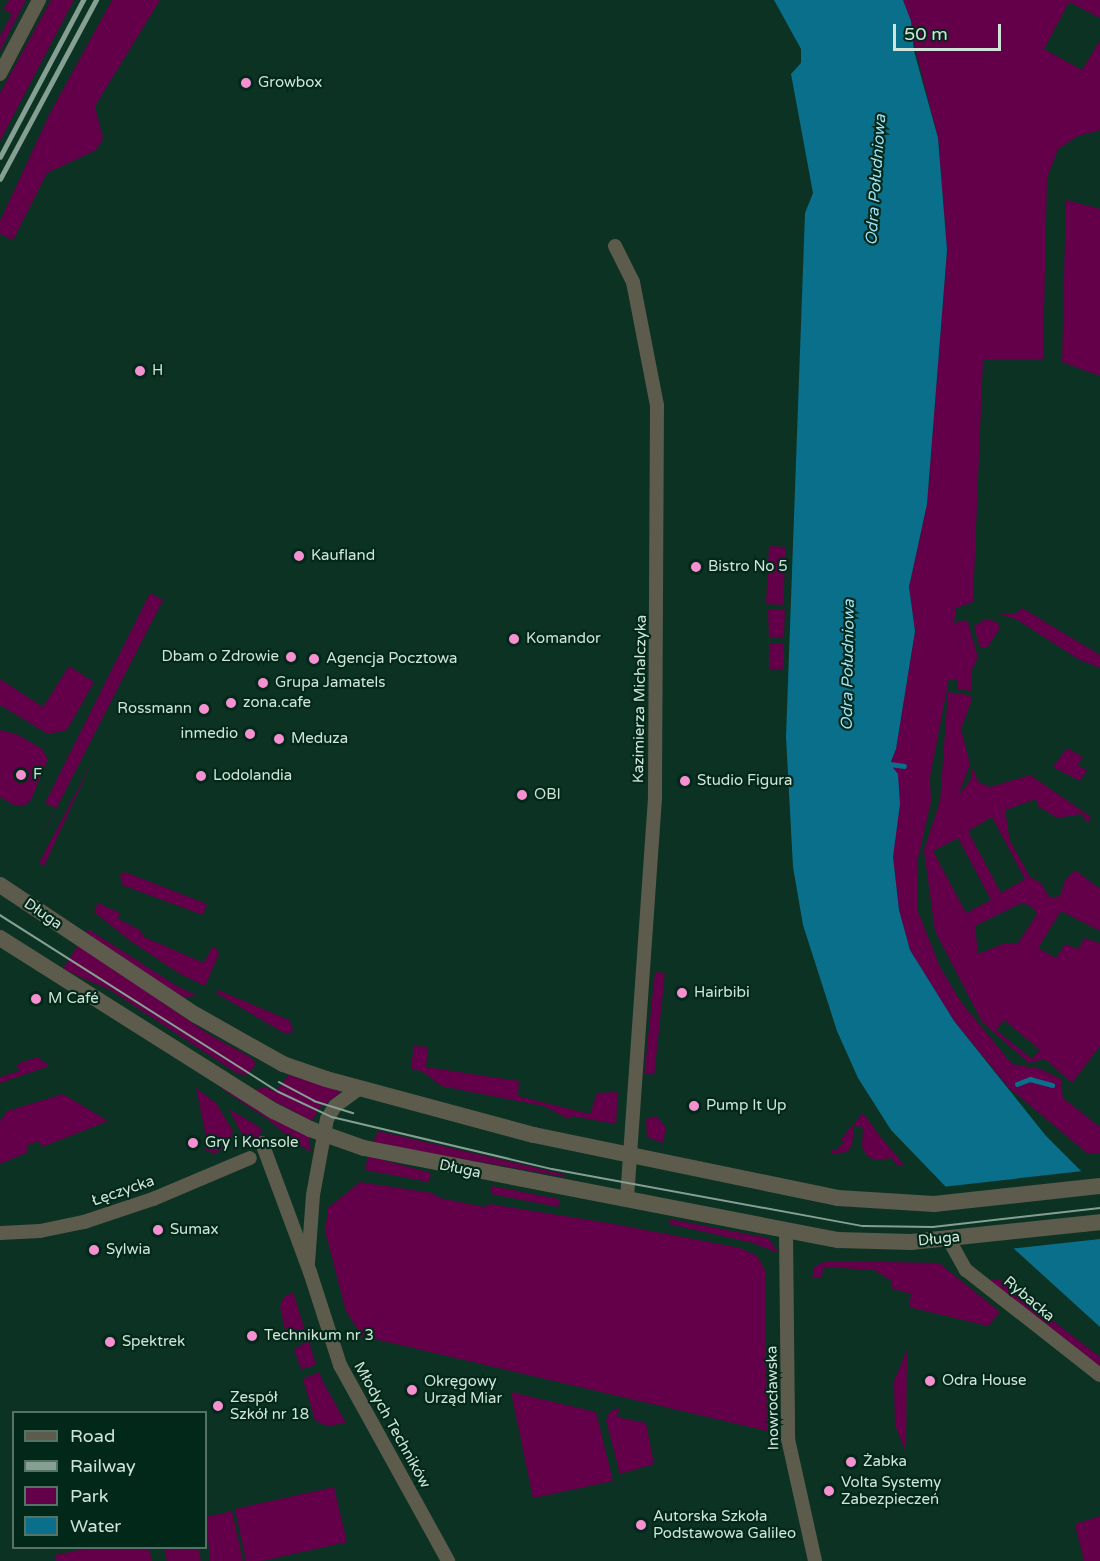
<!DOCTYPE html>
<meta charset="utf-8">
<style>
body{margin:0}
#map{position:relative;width:1100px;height:1561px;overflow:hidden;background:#0c3223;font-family:"Varela Round",sans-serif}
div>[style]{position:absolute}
.green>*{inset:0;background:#630049;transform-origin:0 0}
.water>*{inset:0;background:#0a6f8a}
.pier>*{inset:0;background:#0c3223}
.stream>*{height:4.5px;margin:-2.25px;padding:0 2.25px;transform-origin:2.25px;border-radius:2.25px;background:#0a6f8a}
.minor>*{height:14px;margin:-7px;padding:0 7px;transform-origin:7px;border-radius:7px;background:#5d5b4c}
.tertiary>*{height:16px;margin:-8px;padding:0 8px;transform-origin:8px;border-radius:8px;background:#5d5b4c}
.tram>*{height:1.5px;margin:-0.75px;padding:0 0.75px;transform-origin:0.75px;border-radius:0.75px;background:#85a093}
.rail>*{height:4.5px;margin:-2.25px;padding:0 2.25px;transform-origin:2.25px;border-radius:2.25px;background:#85a093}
.dots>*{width:16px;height:16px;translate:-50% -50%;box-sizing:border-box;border:3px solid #022819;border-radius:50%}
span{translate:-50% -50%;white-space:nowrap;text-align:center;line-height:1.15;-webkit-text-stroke:4.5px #022819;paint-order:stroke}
.poi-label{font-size:15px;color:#d0e4d9}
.left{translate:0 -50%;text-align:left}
.right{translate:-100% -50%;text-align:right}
.street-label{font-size:15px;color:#d0e4d9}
.water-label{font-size:16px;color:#9edff6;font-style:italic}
.legend{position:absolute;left:12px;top:1411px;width:195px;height:138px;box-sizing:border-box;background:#022819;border:2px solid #547366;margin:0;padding:8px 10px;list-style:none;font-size:18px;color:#d0e4d9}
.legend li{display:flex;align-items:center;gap:12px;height:30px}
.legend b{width:30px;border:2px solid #547366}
.scale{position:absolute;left:893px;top:24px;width:108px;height:27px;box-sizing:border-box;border:3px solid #d0e4d9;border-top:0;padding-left:8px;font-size:18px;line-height:21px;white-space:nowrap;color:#d0e4d9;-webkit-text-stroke:4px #022819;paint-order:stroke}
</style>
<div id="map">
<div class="green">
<i style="clip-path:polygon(9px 0,26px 0,0 51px,0 36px,12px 14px,3px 9px)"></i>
<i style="clip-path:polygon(51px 0,74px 0,0 141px,0 93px)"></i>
<i style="clip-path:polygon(112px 0,160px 0,95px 106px,103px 139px,96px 150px,47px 173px,13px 240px,0 234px,0 221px,50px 113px)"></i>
<i style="clip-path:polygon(903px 0,1100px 0,1100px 18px,1069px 2px,1044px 49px,1082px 70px,1100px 40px,1100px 130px,1078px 136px,1058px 149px,1047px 178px,1043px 360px,983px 359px,973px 602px,956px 608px,954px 623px,967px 620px,978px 657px,971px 672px,971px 691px,958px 689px,957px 679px,949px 679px,930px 777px,931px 801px,917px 863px,917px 909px,940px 967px,961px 1002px,1012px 1064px,1041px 1069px,1061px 1079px,1063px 1098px,1100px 1127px,1100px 1154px,1087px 1153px,1009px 1088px,954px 1021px,910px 950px,899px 910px,893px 857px,890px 764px,896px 749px,915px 631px,909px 587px,927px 504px,947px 250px,938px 138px)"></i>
<i style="clip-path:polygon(1066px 200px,1100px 209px,1100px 376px,1062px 362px)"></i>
<i style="left:769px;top:546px;width:17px;height:58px;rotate:3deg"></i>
<i style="clip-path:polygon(150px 593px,163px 600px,31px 858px,56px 808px,45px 803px)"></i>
<i style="clip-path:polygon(1022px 608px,1100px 655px,1100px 668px,1078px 659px,1016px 619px,999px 614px,1015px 614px)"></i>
<i style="clip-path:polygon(785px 609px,784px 637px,769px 638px,768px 610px)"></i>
<i style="clip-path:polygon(986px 619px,997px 622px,1000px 628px,987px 648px,980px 648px,974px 626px)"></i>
<i style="left:783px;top:643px;width:26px;height:14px;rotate:90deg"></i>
<i style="clip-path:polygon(69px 666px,94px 682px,67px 730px,48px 734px,0 705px,0 679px,43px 707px)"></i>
<i style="clip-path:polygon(evenodd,948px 692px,969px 695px,972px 699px,961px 729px,970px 764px,958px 796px,971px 779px,973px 767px,978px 782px,990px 787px,1030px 775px,1091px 817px,1088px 823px,1081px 814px,1057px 818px,1038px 806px,1036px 799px,1005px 810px,1010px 841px,1030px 877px,1041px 883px,1050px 898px,1060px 896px,1065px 880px,1075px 870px,1100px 889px,1100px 931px,1061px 911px,1038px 948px,1056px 958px,1065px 944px,1078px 949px,1085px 938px,1100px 943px,1100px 1046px,1072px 1083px,1045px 1059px,1029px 1063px,982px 1022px,935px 931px,924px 850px,940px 801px,948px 692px,992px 817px,1025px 879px,1001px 893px,968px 831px,992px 817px,948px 692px,958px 838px,991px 900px,966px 913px,933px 851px,958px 838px,948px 692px,1021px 903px,1031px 906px,1037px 914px,1018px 943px,1005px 943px,978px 954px,975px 926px,1021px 903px,948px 692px,1004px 1020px,1040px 1050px,1032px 1059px,996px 1030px,1004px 1020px)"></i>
<i style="clip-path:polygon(0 730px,16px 734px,41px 748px,48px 759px,31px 800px,24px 806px,14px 805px,0 797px)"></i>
<i style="clip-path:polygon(1067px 748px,1083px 757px,1077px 765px,1087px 770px,1080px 781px,1053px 767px)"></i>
<i style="clip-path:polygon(92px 762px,44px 866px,39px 863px)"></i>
<i style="clip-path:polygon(125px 872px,207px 904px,203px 915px,122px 885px,120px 875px)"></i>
<i style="clip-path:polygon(98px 903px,120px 913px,118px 919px,140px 930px,144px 937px,204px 963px,212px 947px,216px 948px,219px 954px,205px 986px,180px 974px,129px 940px,94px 912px)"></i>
<i style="clip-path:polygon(88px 929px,177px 986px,198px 996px,182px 997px,86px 933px)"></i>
<i style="clip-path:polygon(78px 945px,210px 1035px,250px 1057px,256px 1063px,248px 1075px,238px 1074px,110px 990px,63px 969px)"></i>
<i style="left:655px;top:972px;width:10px;height:102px;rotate:6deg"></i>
<i style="clip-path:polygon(218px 990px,289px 1020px,294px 1032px,284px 1033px,216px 993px)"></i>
<i style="clip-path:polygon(414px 1046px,428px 1047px,426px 1067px,519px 1081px,518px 1096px,590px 1114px,597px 1093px,618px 1092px,616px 1124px,572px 1116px,569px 1119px,544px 1106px,441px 1086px,422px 1071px,411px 1069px)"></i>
<i style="clip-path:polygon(38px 1057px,49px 1066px,0 1083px,0 1077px,19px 1071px,17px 1064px)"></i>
<i style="clip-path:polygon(289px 1075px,339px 1091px,339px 1094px,319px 1108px,312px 1121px,253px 1090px,266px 1087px,275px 1092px)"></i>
<i style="clip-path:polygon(216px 1085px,309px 1137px,311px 1152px,293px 1141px,269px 1120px)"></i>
<i style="clip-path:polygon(196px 1088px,216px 1103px,233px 1131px,229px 1142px,215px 1154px,205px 1150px,207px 1141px)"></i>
<i style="clip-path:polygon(63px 1094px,108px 1121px,42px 1147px,39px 1141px,26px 1146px,28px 1152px,0 1164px,0 1121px,7px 1111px)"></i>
<i style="clip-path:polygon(229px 1109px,261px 1128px,259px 1144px,249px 1148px)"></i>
<i style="clip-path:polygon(863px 1113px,879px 1135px,905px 1166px,898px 1166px,891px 1158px,876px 1160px,867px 1156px,862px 1146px,863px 1127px,854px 1126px,852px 1146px,847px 1152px,830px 1154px,833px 1149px,836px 1151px,844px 1142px,841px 1139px)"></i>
<i style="clip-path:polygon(656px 1116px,666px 1127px,663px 1143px,647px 1137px,646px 1119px)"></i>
<i style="clip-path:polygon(378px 1131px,563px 1174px,565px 1177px,373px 1143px)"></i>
<i style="clip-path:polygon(368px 1156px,431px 1173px,429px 1182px,365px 1170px)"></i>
<i style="clip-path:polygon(360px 1182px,432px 1193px,440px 1198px,484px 1207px,490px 1204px,614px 1224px,740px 1248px,757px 1256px,765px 1270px,767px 1431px,362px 1336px,346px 1311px,325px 1231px,328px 1208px)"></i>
<i style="left:492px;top:1186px;width:69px;height:8px;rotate:11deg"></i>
<i style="clip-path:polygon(669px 1219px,768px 1238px,779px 1253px,753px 1243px,669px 1224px)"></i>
<i style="clip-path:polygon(827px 1261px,939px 1263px,1000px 1312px,988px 1326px,909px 1307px,911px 1294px,891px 1288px,892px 1281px,874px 1270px,823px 1267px,822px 1277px,812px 1278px,814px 1267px)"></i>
<i style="clip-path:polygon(988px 1279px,999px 1279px,1100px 1357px,1100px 1367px)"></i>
<i style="clip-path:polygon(293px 1292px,306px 1334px,293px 1338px,286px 1333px,280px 1307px,283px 1298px)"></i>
<i style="clip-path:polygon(309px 1341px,316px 1365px,301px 1369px,294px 1349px)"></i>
<i style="clip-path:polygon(907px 1350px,906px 1452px,895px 1425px,894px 1381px)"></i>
<i style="clip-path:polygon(319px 1372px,323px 1382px,346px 1423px,327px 1426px,315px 1420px,303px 1379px)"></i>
<i style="clip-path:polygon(511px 1392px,596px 1412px,613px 1481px,533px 1498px)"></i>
<i style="clip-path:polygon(620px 1408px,617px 1417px,646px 1423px,654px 1464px,620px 1474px,606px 1420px,610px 1411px)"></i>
<i style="clip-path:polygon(334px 1487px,347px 1542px,262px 1561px,246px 1561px,235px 1509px)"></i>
<i style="clip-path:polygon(232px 1511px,243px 1561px,210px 1561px,206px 1517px)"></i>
<i style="clip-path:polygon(1100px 1516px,1100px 1561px,1084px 1561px,1075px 1524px)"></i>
<i style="clip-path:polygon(89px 1548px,149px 1548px,152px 1561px,56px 1561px,55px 1555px)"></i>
<i style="clip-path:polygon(164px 1548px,198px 1548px,201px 1561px,167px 1561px)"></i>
</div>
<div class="water">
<i style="clip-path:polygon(774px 0,903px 0,911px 21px,914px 51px,938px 138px,947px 250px,927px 504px,909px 587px,915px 631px,896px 749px,890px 764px,898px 774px,900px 804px,893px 857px,899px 910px,910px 950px,954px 1021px,1046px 1136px,1100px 1190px,1100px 1327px,945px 1186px,891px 1130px,858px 1078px,837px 1031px,803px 925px,793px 867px,786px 737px,805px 213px,813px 193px,791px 74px,801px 63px,801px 49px)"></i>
</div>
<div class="pier">
<i style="clip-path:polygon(1083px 1171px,1100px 1186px,1100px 1239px,1010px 1249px,942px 1187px)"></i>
</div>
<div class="stream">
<i style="left:890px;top:764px;width:14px;rotate:8deg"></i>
<i style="left:1017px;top:1084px;width:14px;rotate:-21deg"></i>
<i style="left:1030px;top:1079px;width:23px;rotate:15deg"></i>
</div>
<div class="minor">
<i style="left:0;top:74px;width:84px;rotate:-62.2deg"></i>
<i style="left:615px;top:246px;width:40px;rotate:63.4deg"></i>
<i style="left:633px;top:282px;width:125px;rotate:79deg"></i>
<i style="left:657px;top:405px;width:393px;rotate:90.3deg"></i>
<i style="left:655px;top:798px;width:403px;rotate:94deg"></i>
<i style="left:262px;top:1143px;width:138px;rotate:69.6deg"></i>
<i style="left:310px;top:1272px;width:98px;rotate:72.1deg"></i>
<i style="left:340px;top:1365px;width:224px;rotate:61.1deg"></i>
<i style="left:786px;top:1232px;width:207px;rotate:89.4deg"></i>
<i style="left:788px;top:1439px;width:125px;rotate:77.5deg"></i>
<i style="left:0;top:1233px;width:40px;rotate:-2.9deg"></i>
<i style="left:40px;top:1231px;width:45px;rotate:-11.6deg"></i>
<i style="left:84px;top:1222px;width:73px;rotate:-18.4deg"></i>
<i style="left:153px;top:1199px;width:105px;rotate:-22.9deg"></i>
<i style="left:948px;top:1238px;width:37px;rotate:61deg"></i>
<i style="left:966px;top:1270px;width:170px;rotate:38.1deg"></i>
<i style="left:308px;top:1263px;width:68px;rotate:-85.8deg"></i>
<i style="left:313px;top:1195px;width:77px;rotate:-79.6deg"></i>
<i style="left:327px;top:1119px;width:15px;rotate:-58deg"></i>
<i style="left:335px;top:1106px;width:31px;rotate:-36deg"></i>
</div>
<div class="tertiary">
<i style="left:0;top:885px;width:235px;rotate:33.6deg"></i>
<i style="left:196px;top:1015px;width:100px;rotate:29.4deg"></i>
<i style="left:283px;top:1064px;width:46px;rotate:19.2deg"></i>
<i style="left:326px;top:1079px;width:215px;rotate:15.1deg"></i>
<i style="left:534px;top:1135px;width:310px;rotate:11.7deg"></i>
<i style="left:838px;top:1198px;width:96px;rotate:3.6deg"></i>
<i style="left:934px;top:1204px;width:167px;rotate:-6.2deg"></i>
<i style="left:0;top:938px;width:324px;rotate:32.3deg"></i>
<i style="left:274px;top:1111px;width:40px;rotate:26.6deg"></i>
<i style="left:310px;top:1129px;width:57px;rotate:19.4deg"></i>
<i style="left:364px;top:1148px;width:483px;rotate:11deg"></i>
<i style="left:838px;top:1240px;width:73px;rotate:1.6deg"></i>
<i style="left:911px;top:1242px;width:190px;rotate:-6deg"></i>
</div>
<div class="tram">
<i style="left:0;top:915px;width:330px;rotate:32.4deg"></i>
<i style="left:279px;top:1092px;width:59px;rotate:25.3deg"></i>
<i style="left:332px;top:1117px;width:226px;rotate:13.3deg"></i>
<i style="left:552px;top:1169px;width:316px;rotate:10.4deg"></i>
<i style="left:863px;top:1226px;width:70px;rotate:0.8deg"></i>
<i style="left:933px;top:1227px;width:168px;rotate:-6.5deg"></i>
<i style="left:279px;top:1082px;width:40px;rotate:28deg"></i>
<i style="left:314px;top:1101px;width:41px;rotate:17.1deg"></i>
</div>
<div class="rail">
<i style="left:0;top:157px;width:178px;rotate:-62.1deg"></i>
<i style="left:0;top:179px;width:203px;rotate:-61.8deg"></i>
</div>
<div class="dots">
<i style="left:246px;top:83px;background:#f690d0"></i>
<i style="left:140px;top:371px;background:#f690d0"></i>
<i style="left:299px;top:556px;background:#f690d0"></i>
<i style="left:696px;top:567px;background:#f690d0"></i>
<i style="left:514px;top:639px;background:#f690d0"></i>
<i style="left:291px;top:657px;background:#f690d0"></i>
<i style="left:314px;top:659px;background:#f690d0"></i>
<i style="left:263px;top:683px;background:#f690d0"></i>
<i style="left:231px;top:703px;background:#f690d0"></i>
<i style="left:204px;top:709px;background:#f690d0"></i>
<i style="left:250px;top:734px;background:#f690d0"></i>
<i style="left:279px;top:739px;background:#f690d0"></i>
<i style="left:21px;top:775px;background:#f690d0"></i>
<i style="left:201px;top:776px;background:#f690d0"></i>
<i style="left:685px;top:781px;background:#f690d0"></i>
<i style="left:522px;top:795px;background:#f690d0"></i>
<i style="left:682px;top:993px;background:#f690d0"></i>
<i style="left:36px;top:999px;background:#f690d0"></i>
<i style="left:694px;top:1106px;background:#f690d0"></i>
<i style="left:193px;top:1143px;background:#f690d0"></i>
<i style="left:158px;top:1230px;background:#f690d0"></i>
<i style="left:94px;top:1250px;background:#f690d0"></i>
<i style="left:252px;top:1336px;background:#f690d0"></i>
<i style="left:110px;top:1342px;background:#f690d0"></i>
<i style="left:930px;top:1381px;background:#f690d0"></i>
<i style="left:412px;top:1390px;background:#f690d0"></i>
<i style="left:218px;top:1406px;background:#f690d0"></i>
<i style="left:851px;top:1462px;background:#f690d0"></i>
<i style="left:829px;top:1491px;background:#f690d0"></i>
<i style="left:641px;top:1525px;background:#f690d0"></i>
</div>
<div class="poi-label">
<span class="left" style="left:258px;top:83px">Growbox</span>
<span class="left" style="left:152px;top:371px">H</span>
<span class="left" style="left:311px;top:556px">Kaufland</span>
<span class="left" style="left:708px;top:567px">Bistro No 5</span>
<span class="left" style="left:526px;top:639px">Komandor</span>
<span class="right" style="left:279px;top:657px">Dbam o Zdrowie</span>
<span class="left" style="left:326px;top:659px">Agencja Pocztowa</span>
<span class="left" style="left:275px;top:683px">Grupa Jamatels</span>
<span class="left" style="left:243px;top:703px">zona.cafe</span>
<span class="right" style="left:192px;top:709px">Rossmann</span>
<span class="right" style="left:238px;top:734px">inmedio</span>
<span class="left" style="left:291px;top:739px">Meduza</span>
<span class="left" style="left:33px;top:775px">F</span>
<span class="left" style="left:213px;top:776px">Lodolandia</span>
<span class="left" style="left:697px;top:781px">Studio Figura</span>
<span class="left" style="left:534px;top:795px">OBI</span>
<span class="left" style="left:694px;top:993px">Hairbibi</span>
<span class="left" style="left:48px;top:999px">M Café</span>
<span class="left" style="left:706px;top:1106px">Pump It Up</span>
<span class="left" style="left:205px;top:1143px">Gry i Konsole</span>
<span class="left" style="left:170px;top:1230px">Sumax</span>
<span class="left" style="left:106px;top:1250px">Sylwia</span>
<span class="left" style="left:264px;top:1336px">Technikum nr 3</span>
<span class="left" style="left:122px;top:1342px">Spektrek</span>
<span class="left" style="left:424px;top:1390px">Okręgowy<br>Urząd Miar</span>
<span class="left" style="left:942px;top:1381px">Odra House</span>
<span class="left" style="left:230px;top:1406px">Zespół<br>Szkół nr 18</span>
<span class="left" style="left:863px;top:1462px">Żabka</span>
<span class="left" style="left:841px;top:1491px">Volta Systemy<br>Zabezpieczeń</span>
<span class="left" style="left:653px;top:1525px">Autorska Szkoła<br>Podstawowa Galileo</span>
</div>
<div class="street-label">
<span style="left:640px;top:699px;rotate:-89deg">Kazimierza Michalczyka</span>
<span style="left:43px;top:914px;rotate:34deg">Długa</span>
<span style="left:460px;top:1169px;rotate:12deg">Długa</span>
<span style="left:123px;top:1191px;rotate:-19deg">Łęczycka</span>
<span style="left:939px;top:1239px;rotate:-6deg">Długa</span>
<span style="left:1029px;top:1299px;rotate:40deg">Rybacka</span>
<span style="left:773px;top:1398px;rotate:-91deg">Inowrocławska</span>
<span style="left:392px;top:1425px;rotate:61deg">Młodych Techników</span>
</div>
<div class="water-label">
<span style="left:876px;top:180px;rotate:-86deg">Odra Południowa</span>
<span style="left:848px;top:665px;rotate:-89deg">Odra Południowa</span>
</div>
<ul class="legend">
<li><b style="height:8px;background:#5d5b4c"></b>Road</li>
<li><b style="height:8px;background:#85a093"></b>Railway</li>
<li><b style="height:16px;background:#630049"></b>Park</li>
<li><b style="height:16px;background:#0a6f8a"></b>Water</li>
</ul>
<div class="scale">50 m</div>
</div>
